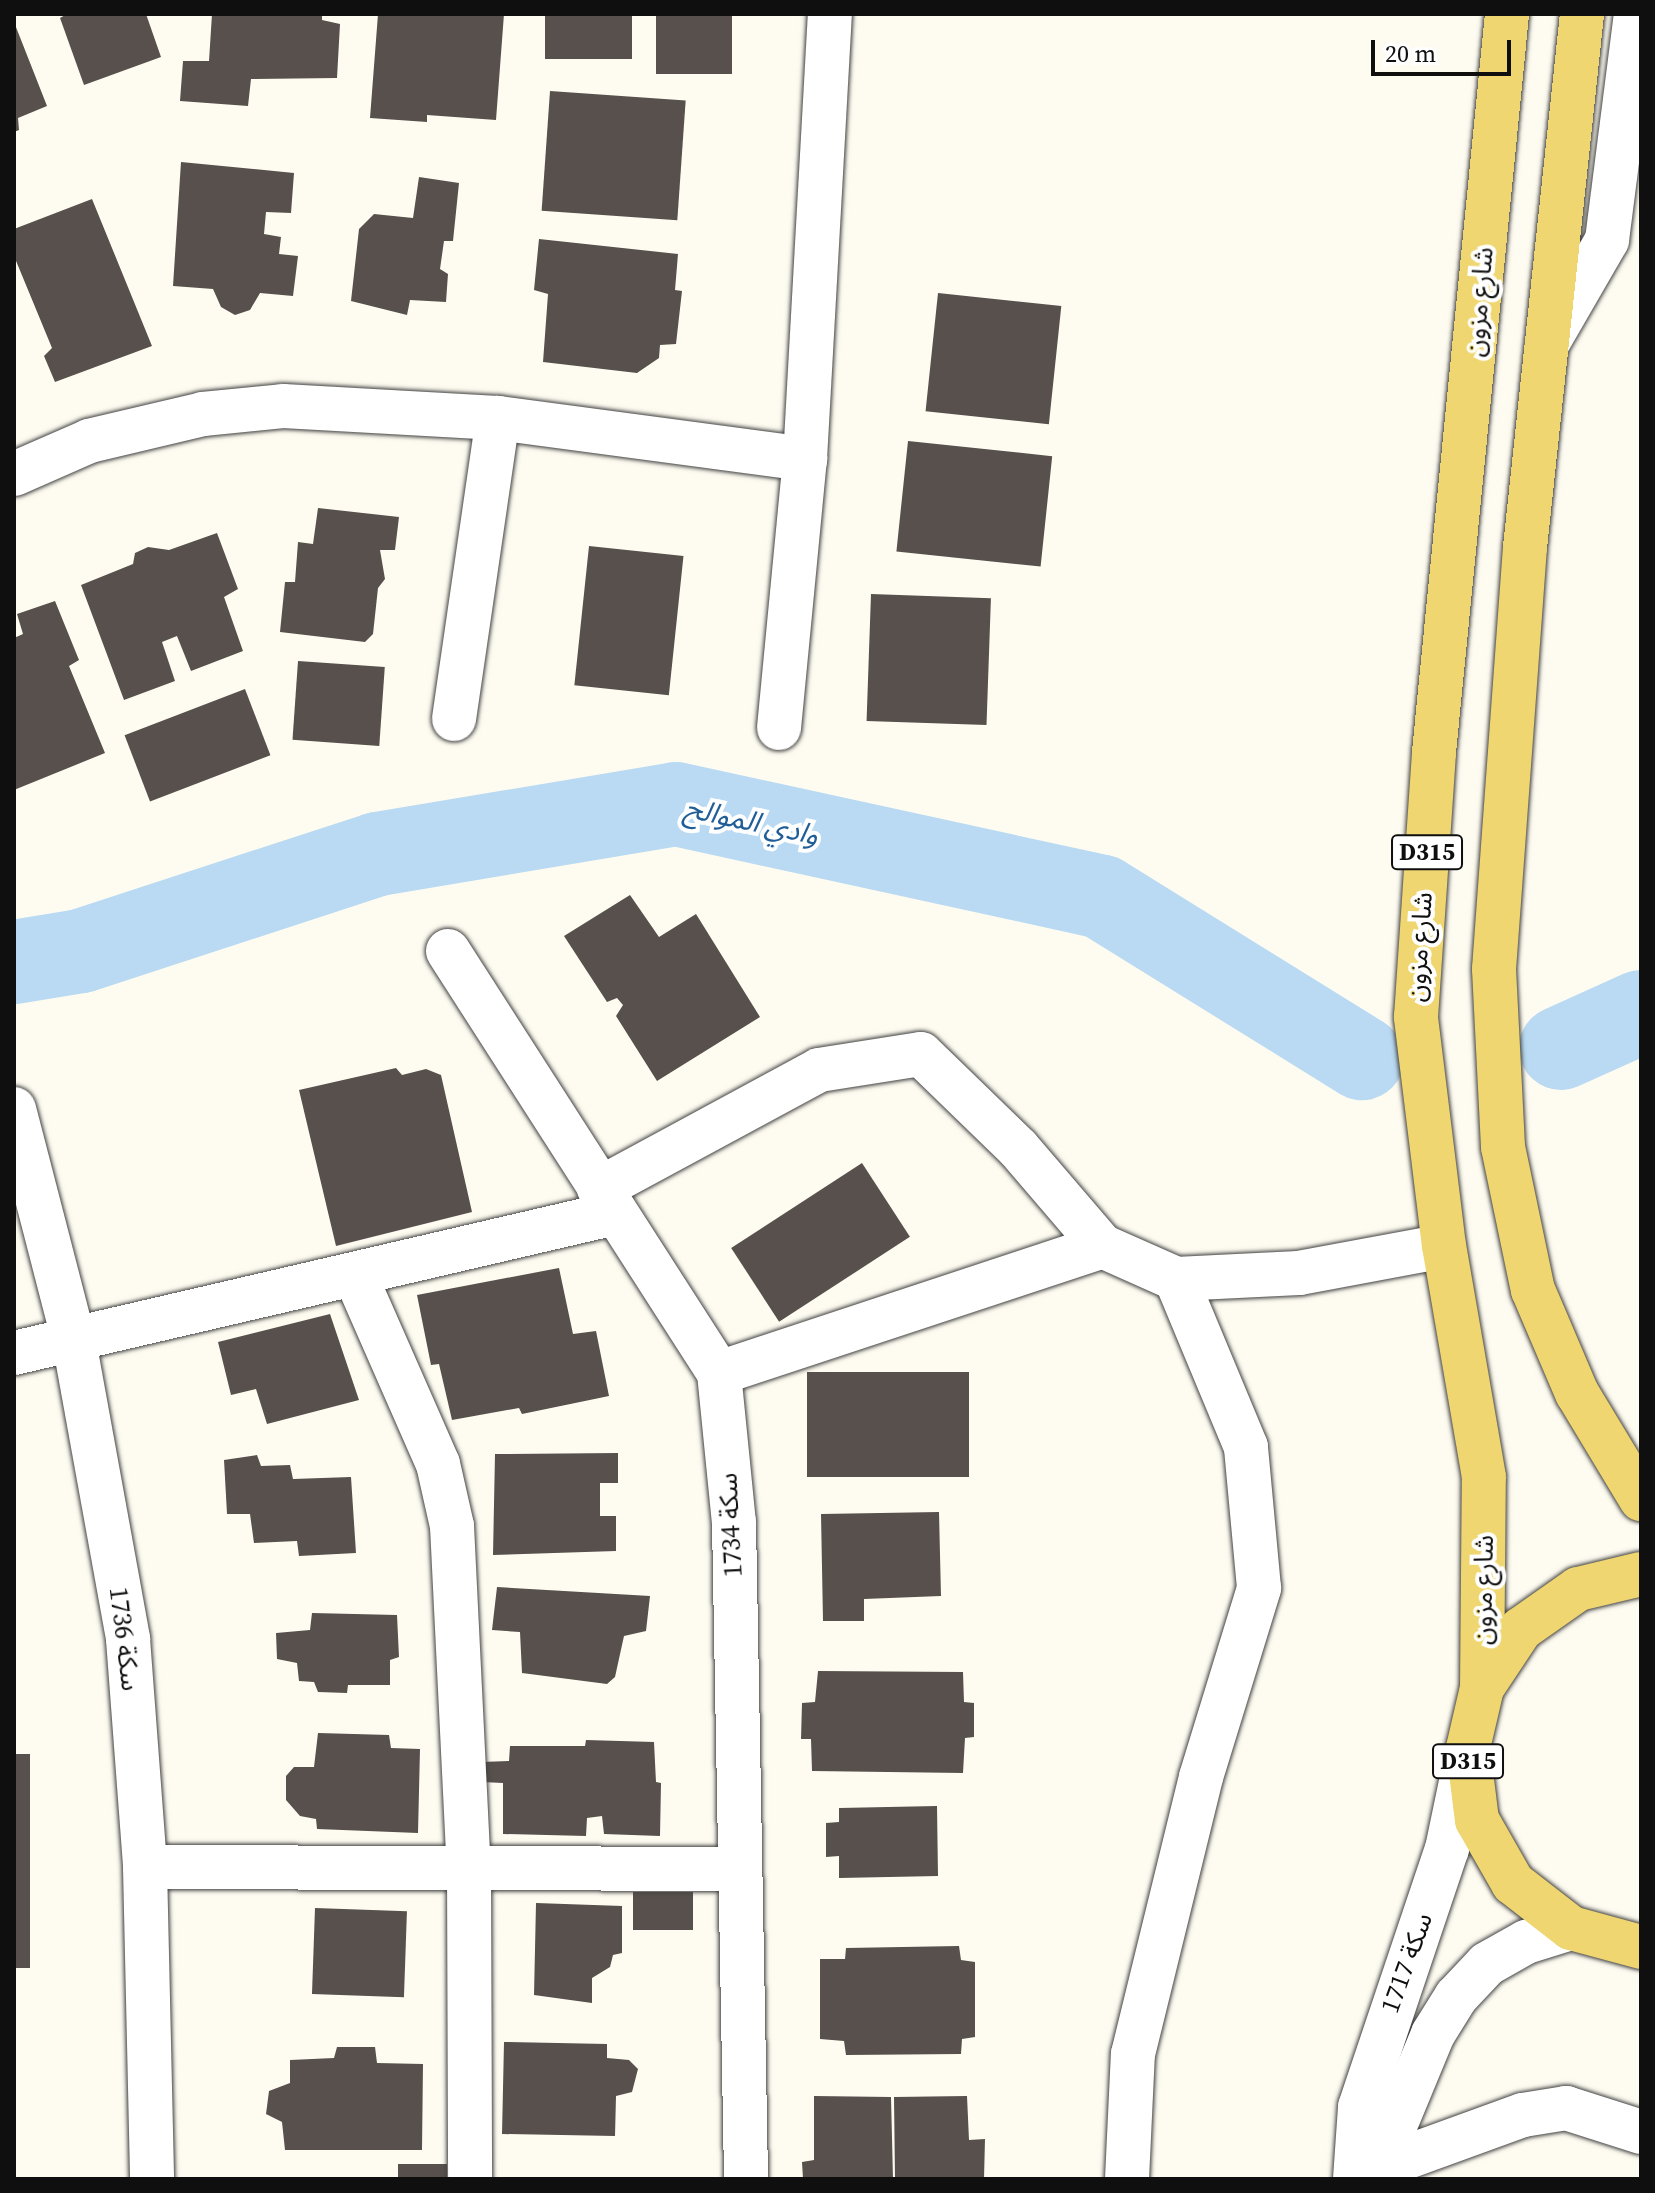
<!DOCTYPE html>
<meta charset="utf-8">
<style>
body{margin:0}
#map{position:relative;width:1655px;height:2193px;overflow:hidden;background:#fefcf1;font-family:"Source Serif 4","Noto Sans Arabic",serif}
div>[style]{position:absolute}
.river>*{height:84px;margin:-42px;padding:0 42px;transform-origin:42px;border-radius:42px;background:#b9daf2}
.building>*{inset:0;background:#57504c;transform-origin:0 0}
.roads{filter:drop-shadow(0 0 2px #424242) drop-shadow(0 0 2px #424242)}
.minor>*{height:44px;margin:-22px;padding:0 22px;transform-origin:22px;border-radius:22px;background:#fff}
.major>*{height:44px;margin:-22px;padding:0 22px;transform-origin:22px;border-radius:22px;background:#efd670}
span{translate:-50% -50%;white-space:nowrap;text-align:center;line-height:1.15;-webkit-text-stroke:8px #fff;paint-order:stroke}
.shield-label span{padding:2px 6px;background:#fff;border:2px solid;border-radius:6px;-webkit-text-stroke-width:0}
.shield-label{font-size:24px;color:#0f0f0f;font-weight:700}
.street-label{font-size:26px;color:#0f0f0f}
.water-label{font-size:28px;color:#205e98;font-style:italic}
.frame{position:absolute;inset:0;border:16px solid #0f0f0f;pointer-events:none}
.scale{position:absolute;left:1371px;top:40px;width:140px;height:36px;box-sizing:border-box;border:4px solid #0f0f0f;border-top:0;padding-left:10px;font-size:24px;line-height:28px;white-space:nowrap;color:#0f0f0f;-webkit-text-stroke:6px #fff;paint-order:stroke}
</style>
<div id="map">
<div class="river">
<i style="left:14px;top:962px;width:68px;rotate:-9.3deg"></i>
<i style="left:81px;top:951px;width:312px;rotate:-18.1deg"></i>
<i style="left:378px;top:854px;width:302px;rotate:-9.5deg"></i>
<i style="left:676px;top:804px;width:436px;rotate:12.3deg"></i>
<i style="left:1102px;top:897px;width:306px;rotate:31.8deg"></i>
<i style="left:1561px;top:1048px;width:88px;rotate:-24.2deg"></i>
</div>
<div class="building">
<i style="clip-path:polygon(67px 14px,146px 14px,161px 57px,84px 85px,60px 18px)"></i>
<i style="clip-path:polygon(212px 14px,322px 14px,322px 20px,340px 24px,337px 78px,251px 79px,248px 106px,180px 101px,183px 61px,209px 61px)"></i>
<i style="clip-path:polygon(378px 14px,504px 14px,496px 120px,427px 115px,427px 122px,370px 118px)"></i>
<i style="left:545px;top:14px;width:87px;height:45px"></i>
<i style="left:656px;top:14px;width:76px;height:60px"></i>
<i style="clip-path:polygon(14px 22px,47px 106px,18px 118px,19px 130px,14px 132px)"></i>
<i style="left:550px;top:91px;width:136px;height:120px;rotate:4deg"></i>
<i style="clip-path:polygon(181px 162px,294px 173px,291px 213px,266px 212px,264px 234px,281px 237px,279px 254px,298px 256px,293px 296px,260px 293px,250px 310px,235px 315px,221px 307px,213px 289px,173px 286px)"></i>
<i style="clip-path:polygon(419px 177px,459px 183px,453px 241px,444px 241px,440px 269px,448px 274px,446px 302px,410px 300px,407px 315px,351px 301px,359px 229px,374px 214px,413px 218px)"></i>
<i style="clip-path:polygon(92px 199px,152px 346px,55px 382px,44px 356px,52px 348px,14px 256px,14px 229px)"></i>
<i style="clip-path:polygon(539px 239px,678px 254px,675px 290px,682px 291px,676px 344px,660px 345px,659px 358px,637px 373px,543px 362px,548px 294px,534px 290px)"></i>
<i style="left:938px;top:293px;width:124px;height:119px;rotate:6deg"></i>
<i style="left:908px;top:441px;width:145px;height:111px;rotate:6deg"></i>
<i style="clip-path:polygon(318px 508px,399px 517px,395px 550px,380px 550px,385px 579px,378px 588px,373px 634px,365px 642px,280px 632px,285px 582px,295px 582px,298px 542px,313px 544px)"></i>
<i style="clip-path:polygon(217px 533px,238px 589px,224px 597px,243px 651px,191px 671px,177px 636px,162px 642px,175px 681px,124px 700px,81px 585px,133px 564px,135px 553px,148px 547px,169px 550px)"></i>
<i style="left:589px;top:546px;width:95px;height:140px;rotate:6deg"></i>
<i style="left:871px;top:594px;width:120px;height:127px;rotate:2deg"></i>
<i style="clip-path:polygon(55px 601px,79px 660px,69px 666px,105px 753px,14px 790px,14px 638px,23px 634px,17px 614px)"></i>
<i style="left:298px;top:661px;width:87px;height:79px;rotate:4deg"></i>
<i style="left:245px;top:689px;width:71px;height:129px;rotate:69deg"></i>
<i style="clip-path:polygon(630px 895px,659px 937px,696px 914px,760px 1017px,657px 1081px,616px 1016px,623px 1005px,617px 998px,607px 1002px,564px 936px)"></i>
<i style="clip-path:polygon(396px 1068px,402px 1075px,426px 1069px,441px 1075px,472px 1212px,336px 1246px,299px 1090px)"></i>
<i style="left:862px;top:1163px;width:88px;height:156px;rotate:57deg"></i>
<i style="clip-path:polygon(559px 1268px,573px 1334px,596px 1331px,609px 1396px,522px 1414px,519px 1408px,452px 1420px,439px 1364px,431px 1365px,417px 1295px)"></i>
<i style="clip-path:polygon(330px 1314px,359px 1400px,267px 1424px,256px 1389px,231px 1395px,218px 1342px)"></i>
<i style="left:807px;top:1372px;width:162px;height:105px"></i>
<i style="clip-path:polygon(618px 1453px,618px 1483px,600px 1483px,600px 1516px,616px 1516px,616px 1551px,493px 1555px,495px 1454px)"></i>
<i style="clip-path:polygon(257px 1455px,261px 1466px,290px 1465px,293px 1479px,351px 1477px,356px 1553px,299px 1556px,297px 1541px,254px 1543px,250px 1514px,227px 1514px,224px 1460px)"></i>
<i style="clip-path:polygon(939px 1512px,941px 1596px,864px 1599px,864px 1621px,823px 1621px,821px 1514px)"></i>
<i style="clip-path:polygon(497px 1587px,650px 1596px,646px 1631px,624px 1636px,615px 1677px,607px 1684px,522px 1673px,520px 1632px,492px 1630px)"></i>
<i style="clip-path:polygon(312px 1613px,397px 1615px,399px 1657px,390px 1660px,390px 1685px,348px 1685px,347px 1693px,318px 1692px,314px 1682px,299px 1681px,297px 1663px,277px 1659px,276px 1633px,310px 1630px)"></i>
<i style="clip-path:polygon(818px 1671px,963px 1672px,964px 1702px,974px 1703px,974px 1737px,965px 1738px,963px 1773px,812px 1771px,811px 1739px,801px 1739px,802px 1703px,815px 1702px)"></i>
<i style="clip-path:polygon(318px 1733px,389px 1735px,391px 1748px,420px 1749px,418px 1833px,317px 1829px,316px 1819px,300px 1816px,286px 1800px,286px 1776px,294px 1767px,314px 1767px)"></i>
<i style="clip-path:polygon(586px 1740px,654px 1742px,656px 1782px,661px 1783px,660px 1836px,604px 1834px,602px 1816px,587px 1818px,586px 1836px,503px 1834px,503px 1783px,482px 1782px,481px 1762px,509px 1761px,510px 1746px,585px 1746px)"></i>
<i style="left:14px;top:1754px;width:16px;height:214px"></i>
<i style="clip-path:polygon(937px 1806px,938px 1876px,839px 1878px,839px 1856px,826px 1857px,826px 1823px,839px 1822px,839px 1808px)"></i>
<i style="left:633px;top:1892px;width:60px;height:38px"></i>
<i style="clip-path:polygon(536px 1903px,622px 1906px,622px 1953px,613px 1955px,610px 1967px,592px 1978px,592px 2003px,534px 1995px)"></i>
<i style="left:315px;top:1908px;width:92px;height:86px;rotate:2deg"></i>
<i style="clip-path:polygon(959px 1946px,961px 1960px,975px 1962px,975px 2037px,962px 2039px,961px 2054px,846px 2055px,844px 2041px,820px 2039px,820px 1959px,845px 1959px,846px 1948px)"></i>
<i style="clip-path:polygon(504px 2042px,607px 2044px,607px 2058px,629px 2060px,638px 2069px,632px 2092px,616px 2096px,615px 2136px,502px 2134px)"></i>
<i style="clip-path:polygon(337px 2047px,375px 2047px,377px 2063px,423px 2064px,422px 2150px,285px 2150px,282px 2122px,266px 2114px,269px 2091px,290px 2083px,290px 2060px,334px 2058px)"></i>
<i style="clip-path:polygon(814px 2096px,891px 2097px,893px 2179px,803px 2179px,802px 2162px,814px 2160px)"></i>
<i style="clip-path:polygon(967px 2096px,969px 2140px,985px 2139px,984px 2179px,895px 2179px,894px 2097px)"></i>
<i style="left:447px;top:2164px;width:15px;height:49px;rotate:90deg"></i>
</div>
<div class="roads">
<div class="minor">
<i style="left:1547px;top:344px;width:120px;rotate:-60deg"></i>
<i style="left:1607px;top:240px;width:228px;rotate:-82.7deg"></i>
<i style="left:14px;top:474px;width:82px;rotate:-23.7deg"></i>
<i style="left:89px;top:441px;width:117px;rotate:-13.3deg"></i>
<i style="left:203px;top:414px;width:80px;rotate:-5.7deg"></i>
<i style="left:283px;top:406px;width:215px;rotate:3.2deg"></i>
<i style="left:498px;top:418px;width:310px;rotate:7.6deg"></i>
<i style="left:454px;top:719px;width:304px;rotate:-81.7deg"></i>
<i style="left:779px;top:728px;width:270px;rotate:-84.5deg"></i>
<i style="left:805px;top:459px;width:446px;rotate:-86.8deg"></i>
<i style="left:448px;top:951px;width:502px;rotate:57.29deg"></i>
<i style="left:719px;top:1373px;width:150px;rotate:84.3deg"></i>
<i style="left:734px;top:1522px;width:657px;rotate:88.95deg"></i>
<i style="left:14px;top:1109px;width:240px;rotate:75.5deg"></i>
<i style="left:74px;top:1341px;width:303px;rotate:79.7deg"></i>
<i style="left:128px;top:1639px;width:229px;rotate:85.7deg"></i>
<i style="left:145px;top:1867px;width:312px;rotate:88.7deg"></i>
<i style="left:599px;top:1189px;width:250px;rotate:-28.4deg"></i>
<i style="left:819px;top:1070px;width:103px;rotate:-8.9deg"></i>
<i style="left:921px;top:1054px;width:135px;rotate:44.1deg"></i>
<i style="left:1018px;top:1148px;width:129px;rotate:49.4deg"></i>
<i style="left:1102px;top:1246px;width:81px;rotate:24deg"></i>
<i style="left:1176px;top:1279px;width:123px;rotate:-2.8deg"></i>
<i style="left:1299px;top:1273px;width:147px;rotate:-10.5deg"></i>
<i style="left:355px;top:1275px;width:206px;rotate:66.3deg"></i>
<i style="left:438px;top:1464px;width:64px;rotate:77.3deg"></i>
<i style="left:452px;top:1526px;width:342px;rotate:87.2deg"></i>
<i style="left:469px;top:1868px;width:311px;rotate:89.8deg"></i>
<i style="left:14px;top:1353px;width:617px;rotate:-13.11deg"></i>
<i style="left:719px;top:1373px;width:404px;rotate:-18.3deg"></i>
<i style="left:145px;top:1867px;width:595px;rotate:0.19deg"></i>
<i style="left:1377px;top:2168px;width:155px;rotate:-20deg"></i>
<i style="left:1523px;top:2115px;width:44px;rotate:-9.2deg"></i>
<i style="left:1566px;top:2108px;width:79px;rotate:17.7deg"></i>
<i style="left:1127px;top:2179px;width:125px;rotate:-87.3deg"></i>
<i style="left:1133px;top:2054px;width:285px;rotate:-76.2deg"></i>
<i style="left:1201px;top:1777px;width:198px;rotate:-72.9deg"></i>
<i style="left:1259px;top:1588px;width:142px;rotate:-95.3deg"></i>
<i style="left:1246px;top:1447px;width:182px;rotate:-112.6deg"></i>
<i style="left:1355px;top:2179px;width:72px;rotate:-86deg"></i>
<i style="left:1360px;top:2107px;width:272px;rotate:-71.4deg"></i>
<i style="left:1447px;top:1849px;width:93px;rotate:-78.2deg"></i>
<i style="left:1373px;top:2179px;width:157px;rotate:-67.5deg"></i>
<i style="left:1433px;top:2034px;width:44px;rotate:-58.1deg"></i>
<i style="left:1456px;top:1997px;width:45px;rotate:-46.8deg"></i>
<i style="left:1487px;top:1964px;width:45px;rotate:-29.4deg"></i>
<i style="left:1526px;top:1942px;width:47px;rotate:-17.3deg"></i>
</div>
<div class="major">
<i style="left:1582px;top:14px;width:536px;rotate:96.1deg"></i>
<i style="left:1525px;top:547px;width:423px;rotate:94.2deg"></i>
<i style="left:1494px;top:969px;width:178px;rotate:87.1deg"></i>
<i style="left:1503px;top:1147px;width:146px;rotate:78.2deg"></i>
<i style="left:1533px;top:1290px;width:112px;rotate:66.9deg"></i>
<i style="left:1577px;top:1393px;width:124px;rotate:58.9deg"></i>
<i style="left:1641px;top:1574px;width:65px;rotate:166.6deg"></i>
<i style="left:1578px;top:1589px;width:70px;rotate:144.9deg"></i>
<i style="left:1521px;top:1629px;width:71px;rotate:123.5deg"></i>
<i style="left:1482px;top:1688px;width:62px;rotate:103.1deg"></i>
<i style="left:1468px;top:1748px;width:73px;rotate:82.9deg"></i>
<i style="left:1477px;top:1820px;width:73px;rotate:60.3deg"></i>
<i style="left:1513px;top:1883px;width:73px;rotate:37.8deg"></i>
<i style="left:1571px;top:1928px;width:73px;rotate:15.2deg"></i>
<i style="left:1482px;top:1688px;width:211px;rotate:-89.5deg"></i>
<i style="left:1484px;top:1477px;width:234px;rotate:-99.8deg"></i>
<i style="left:1444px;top:1246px;width:231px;rotate:-97deg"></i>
<i style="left:1416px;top:1017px;width:266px;rotate:-86.1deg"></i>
<i style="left:1434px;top:752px;width:742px;rotate:-84.35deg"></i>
</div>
</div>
<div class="shield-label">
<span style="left:1427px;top:852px">D315</span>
<span style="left:1468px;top:1761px">D315</span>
</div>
<div class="street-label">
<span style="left:1480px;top:302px;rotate:-85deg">شارع مزون</span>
<span style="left:1420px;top:947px;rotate:-86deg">شارع مزون</span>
<span style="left:731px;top:1525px;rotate:-93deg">سكة 1734</span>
<span style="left:1484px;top:1590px;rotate:-89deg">شارع مزون</span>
<span style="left:124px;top:1639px;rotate:83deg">سكة 1736</span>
<span style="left:1407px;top:1963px;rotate:-70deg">سكة 1717</span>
</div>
<div class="water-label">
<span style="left:752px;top:821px;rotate:12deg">وادي الموالح</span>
</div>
<div class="frame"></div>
<div class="scale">20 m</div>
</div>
